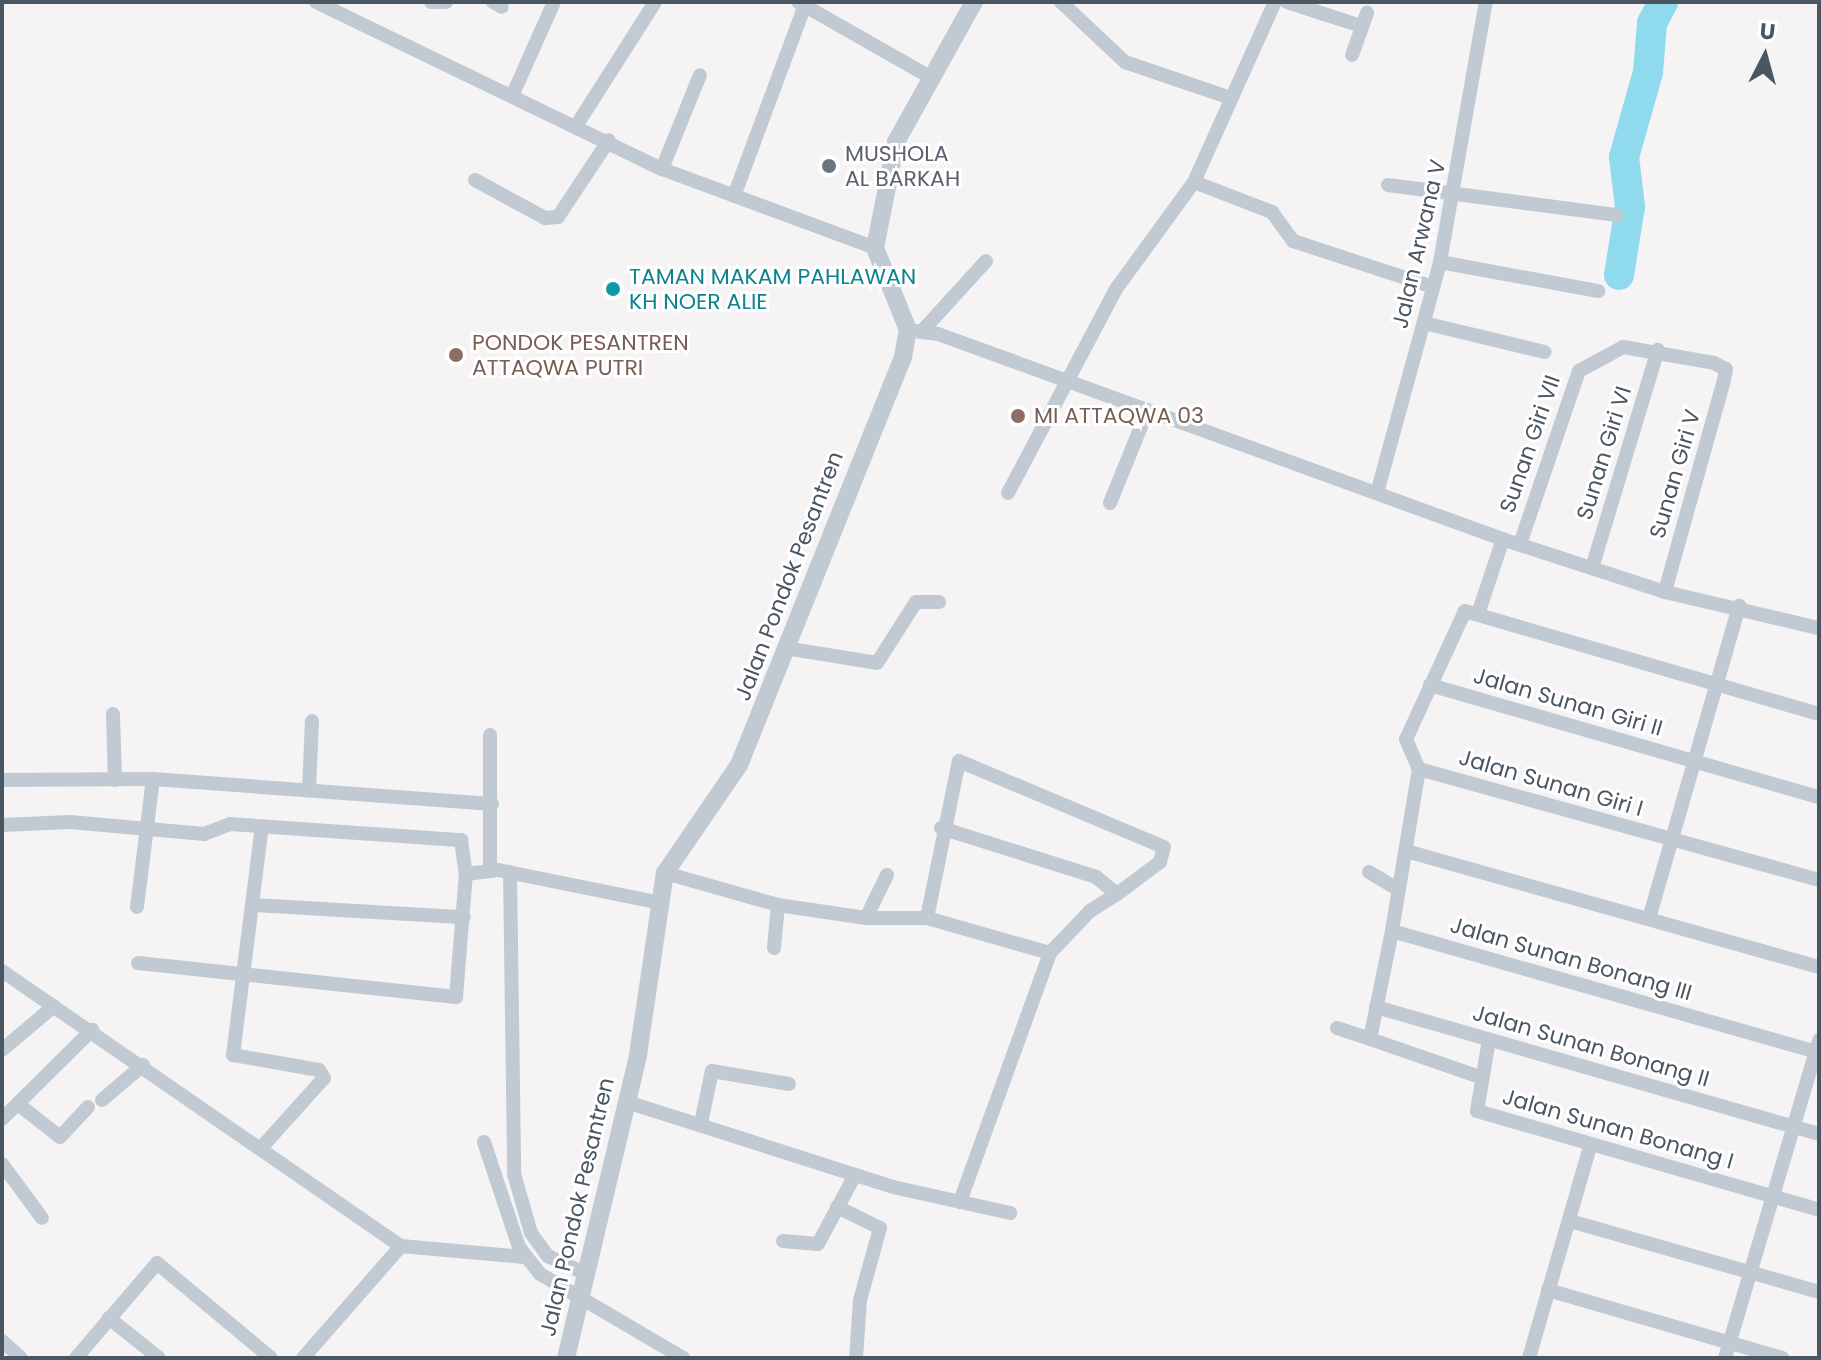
<!DOCTYPE html>
<style>
body{margin:0}
#map{position:relative;width:1821px;height:1360px;overflow:hidden;background:#f5f3f3;font-family:Poppins,sans-serif}
div>[style]{position:absolute}
.river>*{height:30px;margin:-15px;padding:0 15px;transform-origin:15px;border-radius:15px;background:#90daee}
.minor>*{height:14px;margin:-7px;padding:0 7px;transform-origin:7px;border-radius:7px;background:#c1cad2}
.tertiary>*{height:18px;margin:-9px;padding:0 9px;transform-origin:9px;border-radius:9px;background:#c1cad2}
.dots>*{width:22px;height:22px;translate:-50% -50%;box-sizing:border-box;border:4px solid #fff;border-radius:50%}
span{translate:-50% -50%;white-space:nowrap;text-align:center;line-height:1.15;-webkit-text-stroke:6px #fff;paint-order:stroke}
.worship-label{font-size:22px;color:#5b616d}
.left{translate:0 -50%;text-align:left}
.street-label{font-size:22px;color:#4a5661}
.culture-label{font-size:22px;color:#0d838f}
.education-label{font-size:22px;color:#785e54}
.frame{position:absolute;inset:0;border:4px solid #4a5661;pointer-events:none}
.north{position:absolute;left:1725px;top:16px;width:80px;height:80px;-webkit-text-stroke:6px #fff;paint-order:stroke;rotate:6deg;font-size:22px;font-weight:700;line-height:32px;text-align:center;color:#4a5661}
.north::after{content:'';display:block;margin:auto;width:28px;height:36px;background:#4a5661;clip-path:polygon(50% 0,100% 100%,50% 72%,0 100%)}
</style>
<div id="map">
<div class="river">
<i style="left:1619px;top:275px;width:70px;rotate:-80.9deg"></i>
<i style="left:1630px;top:206px;width:49px;rotate:-97deg"></i>
<i style="left:1624px;top:157px;width:88px;rotate:-74.2deg"></i>
<i style="left:1648px;top:72px;width:49px;rotate:-85.3deg"></i>
<i style="left:1652px;top:23px;width:24px;rotate:-62deg"></i>
</div>
<div class="minor">
<i style="left:316px;top:2px;width:384px;rotate:25.8deg"></i>
<i style="left:662px;top:169px;width:227px;rotate:20.3deg"></i>
<i style="left:431px;top:2px;width:15px"></i>
<i style="left:493px;top:2px;width:10px;rotate:29deg"></i>
<i style="left:798px;top:2px;width:150px;rotate:29.6deg"></i>
<i style="left:1061px;top:2px;width:88px;rotate:43.2deg"></i>
<i style="left:1125px;top:62px;width:112px;rotate:18.8deg"></i>
<i style="left:1287px;top:2px;width:75px;rotate:17.9deg"></i>
<i style="left:1352px;top:55px;width:45px;rotate:-70.3deg"></i>
<i style="left:513px;top:94px;width:101px;rotate:-66deg"></i>
<i style="left:578px;top:123px;width:143px;rotate:-57.5deg"></i>
<i style="left:662px;top:169px;width:101px;rotate:-68deg"></i>
<i style="left:475px;top:180px;width:80px;rotate:28.5deg"></i>
<i style="left:545px;top:218px;width:13px;rotate:-4deg"></i>
<i style="left:558px;top:217px;width:92px;rotate:-56.5deg"></i>
<i style="left:1194px;top:182px;width:84px;rotate:21deg"></i>
<i style="left:1272px;top:212px;width:36px;rotate:54deg"></i>
<i style="left:1293px;top:241px;width:147px;rotate:18.2deg"></i>
<i style="left:1388px;top:185px;width:231px;rotate:7.5deg"></i>
<i style="left:734px;top:196px;width:207px;rotate:-69.6deg"></i>
<i style="left:1440px;top:262px;width:161px;rotate:10.4deg"></i>
<i style="left:1424px;top:323px;width:124px;rotate:13.5deg"></i>
<i style="left:924px;top:329px;width:92px;rotate:-47.6deg"></i>
<i style="left:908px;top:330px;width:30px;rotate:8deg"></i>
<i style="left:938px;top:334px;width:600px;rotate:19.97deg"></i>
<i style="left:1502px;top:539px;width:171px;rotate:18deg"></i>
<i style="left:1665px;top:592px;width:158px;rotate:13.2deg"></i>
<i style="left:1008px;top:493px;width:231px;rotate:-62.1deg"></i>
<i style="left:1116px;top:289px;width:132px;rotate:-53.9deg"></i>
<i style="left:1194px;top:182px;width:197px;rotate:-65.8deg"></i>
<i style="left:1377px;top:493px;width:239px;rotate:-74.7deg"></i>
<i style="left:1440px;top:262px;width:264px;rotate:-80deg"></i>
<i style="left:1110px;top:503px;width:98px;rotate:-67.9deg"></i>
<i style="left:1520px;top:544px;width:183px;rotate:-71.2deg"></i>
<i style="left:1579px;top:371px;width:50px;rotate:-28.6deg"></i>
<i style="left:1623px;top:347px;width:92px;rotate:10deg"></i>
<i style="left:1714px;top:363px;width:13px;rotate:27deg"></i>
<i style="left:1726px;top:369px;width:11px;rotate:100deg"></i>
<i style="left:1724px;top:380px;width:220px;rotate:105.6deg"></i>
<i style="left:1592px;top:568px;width:228px;rotate:-73.2deg"></i>
<i style="left:1478px;top:614px;width:79px;rotate:-71.6deg"></i>
<i style="left:791px;top:649px;width:87px;rotate:9.2deg"></i>
<i style="left:877px;top:663px;width:72px;rotate:-57.4deg"></i>
<i style="left:916px;top:602px;width:23px"></i>
<i style="left:1430px;top:685px;width:405px;rotate:16.1deg"></i>
<i style="left:113px;top:714px;width:66px;rotate:88.3deg"></i>
<i style="left:1819px;top:714px;width:369px;rotate:-163.8deg"></i>
<i style="left:1465px;top:611px;width:141px;rotate:114.7deg"></i>
<i style="left:1406px;top:739px;width:33px;rotate:67deg"></i>
<i style="left:1419px;top:769px;width:164px;rotate:99.5deg"></i>
<i style="left:1392px;top:931px;width:444px;rotate:15.9deg"></i>
<i style="left:490px;top:735px;width:135px;rotate:90deg"></i>
<i style="left:1419px;top:769px;width:415px;rotate:15.5deg"></i>
<i style="left:2px;top:780px;width:151px;rotate:-0.4deg"></i>
<i style="left:153px;top:779px;width:340px;rotate:4.2deg"></i>
<i style="left:309px;top:790px;width:69px;rotate:-87.5deg"></i>
<i style="left:2px;top:825px;width:68px;rotate:-2.5deg"></i>
<i style="left:70px;top:822px;width:135px;rotate:5.1deg"></i>
<i style="left:204px;top:834px;width:28px;rotate:-21deg"></i>
<i style="left:230px;top:824px;width:232px;rotate:4deg"></i>
<i style="left:461px;top:840px;width:34px;rotate:82deg"></i>
<i style="left:941px;top:828px;width:163px;rotate:17.5deg"></i>
<i style="left:1096px;top:877px;width:27px;rotate:39deg"></i>
<i style="left:1117px;top:894px;width:32px;rotate:148deg"></i>
<i style="left:1090px;top:911px;width:58px;rotate:133.6deg"></i>
<i style="left:1050px;top:953px;width:265px;rotate:109.9deg"></i>
<i style="left:1406px;top:851px;width:429px;rotate:15.7deg"></i>
<i style="left:510px;top:872px;width:302px;rotate:89.2deg"></i>
<i style="left:514px;top:1174px;width:61px;rotate:73.9deg"></i>
<i style="left:531px;top:1233px;width:29px;rotate:54deg"></i>
<i style="left:548px;top:1256px;width:44px;rotate:25.4deg"></i>
<i style="left:1369px;top:872px;width:35px;rotate:31deg"></i>
<i style="left:665px;top:873px;width:117px;rotate:15.8deg"></i>
<i style="left:778px;top:905px;width:89px;rotate:8.4deg"></i>
<i style="left:866px;top:918px;width:61px"></i>
<i style="left:927px;top:918px;width:128px;rotate:15.9deg"></i>
<i style="left:253px;top:905px;width:211px;rotate:3.3deg"></i>
<i style="left:137px;top:907px;width:129px;rotate:-82.9deg"></i>
<i style="left:1650px;top:915px;width:322px;rotate:-73.9deg"></i>
<i style="left:866px;top:918px;width:48px;rotate:-64deg"></i>
<i style="left:927px;top:918px;width:160px;rotate:-78.5deg"></i>
<i style="left:959px;top:761px;width:222px;rotate:22.8deg"></i>
<i style="left:1164px;top:847px;width:16px;rotate:105deg"></i>
<i style="left:1160px;top:862px;width:54px;rotate:143.3deg"></i>
<i style="left:1392px;top:931px;width:110px;rotate:101.5deg"></i>
<i style="left:1370px;top:1039px;width:116px;rotate:19.1deg"></i>
<i style="left:774px;top:948px;width:43px;rotate:-84.7deg"></i>
<i style="left:138px;top:963px;width:320px;rotate:6.1deg"></i>
<i style="left:456px;top:997px;width:123px;rotate:-85.4deg"></i>
<i style="left:466px;top:874px;width:32px;rotate:-7deg"></i>
<i style="left:498px;top:870px;width:162px;rotate:11.4deg"></i>
<i style="left:2px;top:971px;width:485px;rotate:34.6deg"></i>
<i style="left:401px;top:1246px;width:124px;rotate:5.1deg"></i>
<i style="left:1376px;top:1007px;width:461px;rotate:16deg"></i>
<i style="left:1337px;top:1028px;width:35px;rotate:18deg"></i>
<i style="left:1489px;top:1040px;width:72px;rotate:99.6deg"></i>
<i style="left:1477px;top:1111px;width:356px;rotate:16.1deg"></i>
<i style="left:2px;top:1050px;width:68px;rotate:-40.2deg"></i>
<i style="left:102px;top:1100px;width:54px;rotate:-40.5deg"></i>
<i style="left:627px;top:1102px;width:279px;rotate:17.7deg"></i>
<i style="left:893px;top:1187px;width:120px;rotate:12.5deg"></i>
<i style="left:18px;top:1104px;width:53px;rotate:38.2deg"></i>
<i style="left:60px;top:1137px;width:41px;rotate:-47deg"></i>
<i style="left:2px;top:1119px;width:127px;rotate:-44.7deg"></i>
<i style="left:701px;top:1123px;width:53px;rotate:-78.1deg"></i>
<i style="left:712px;top:1071px;width:78px;rotate:9.6deg"></i>
<i style="left:484px;top:1142px;width:111px;rotate:71.6deg"></i>
<i style="left:519px;top:1247px;width:34px;rotate:52deg"></i>
<i style="left:540px;top:1274px;width:166px;rotate:30.4deg"></i>
<i style="left:261px;top:1148px;width:94px;rotate:-48deg"></i>
<i style="left:324px;top:1078px;width:9px;rotate:-122deg"></i>
<i style="left:319px;top:1070px;width:87px;rotate:-170.1deg"></i>
<i style="left:233px;top:1055px;width:230px;rotate:-82.8deg"></i>
<i style="left:2px;top:1164px;width:67px;rotate:53.5deg"></i>
<i style="left:837px;top:1207px;width:48px;rotate:26deg"></i>
<i style="left:880px;top:1228px;width:75px;rotate:105.5deg"></i>
<i style="left:860px;top:1300px;width:58px;rotate:93.9deg"></i>
<i style="left:1570px;top:1221px;width:259px;rotate:15.9deg"></i>
<i style="left:783px;top:1241px;width:35px;rotate:5deg"></i>
<i style="left:818px;top:1244px;width:78px;rotate:-61.8deg"></i>
<i style="left:1548px;top:1290px;width:244px;rotate:16.2deg"></i>
<i style="left:109px;top:1318px;width:64px;rotate:38.7deg"></i>
<i style="left:2px;top:1341px;width:25px;rotate:42deg"></i>
<i style="left:76px;top:1358px;width:125px;rotate:-49.5deg"></i>
<i style="left:157px;top:1263px;width:148px;rotate:39.8deg"></i>
<i style="left:303px;top:1358px;width:149px;rotate:-48.8deg"></i>
<i style="left:1529px;top:1358px;width:220px;rotate:-73.9deg"></i>
<i style="left:1725px;top:1358px;width:332px;rotate:-73.5deg"></i>
</div>
<div class="tertiary">
<i style="left:566px;top:1358px;width:311px;rotate:-76.6deg"></i>
<i style="left:638px;top:1055px;width:184px;rotate:-81.6deg"></i>
<i style="left:665px;top:873px;width:131px;rotate:-55.6deg"></i>
<i style="left:739px;top:765px;width:440px;rotate:-68.1deg"></i>
<i style="left:903px;top:357px;width:27px;rotate:-80deg"></i>
<i style="left:908px;top:330px;width:88px;rotate:-111.9deg"></i>
<i style="left:875px;top:248px;width:108px;rotate:-78.8deg"></i>
<i style="left:896px;top:142px;width:160px;rotate:-60.9deg"></i>
</div>
<div class="dots">
<i style="left:829px;top:166px;background:#6b7280"></i>
<i style="left:613px;top:289px;background:#0f9aa8"></i>
<i style="left:456px;top:355px;background:#8d6e63"></i>
<i style="left:1018px;top:416px;background:#8d6e63"></i>
</div>
<div class="worship-label">
<span class="left" style="left:845px;top:166px">MUSHOLA<br>AL BARKAH</span>
</div>
<div class="street-label">
<span style="left:1419px;top:244px;rotate:-77deg">Jalan Arwana V</span>
<span style="left:1530px;top:444px;rotate:-71deg">Sunan Giri VII</span>
<span style="left:1604px;top:453px;rotate:-73deg">Sunan Giri VI</span>
<span style="left:1675px;top:474px;rotate:-74deg">Sunan Giri V</span>
<span style="left:789px;top:576px;rotate:-69deg">Jalan Pondok Pesantren</span>
<span style="left:1568px;top:702px;rotate:16deg">Jalan Sunan Giri II</span>
<span style="left:1551px;top:783px;rotate:16deg">Jalan Sunan Giri I</span>
<span style="left:1571px;top:959px;rotate:16deg">Jalan Sunan Bonang III</span>
<span style="left:1591px;top:1046px;rotate:16deg">Jalan Sunan Bonang II</span>
<span style="left:1618px;top:1129px;rotate:16deg">Jalan Sunan Bonang I</span>
<span style="left:577px;top:1207px;rotate:-77deg">Jalan Pondok Pesantren</span>
</div>
<div class="culture-label">
<span class="left" style="left:629px;top:289px">TAMAN MAKAM PAHLAWAN<br>KH NOER ALIE</span>
</div>
<div class="education-label">
<span class="left" style="left:472px;top:355px">PONDOK PESANTREN<br>ATTAQWA PUTRI</span>
<span class="left" style="left:1034px;top:416px">MI ATTAQWA 03</span>
</div>
<div class="frame"></div>
<div class="north">U</div>
</div>
